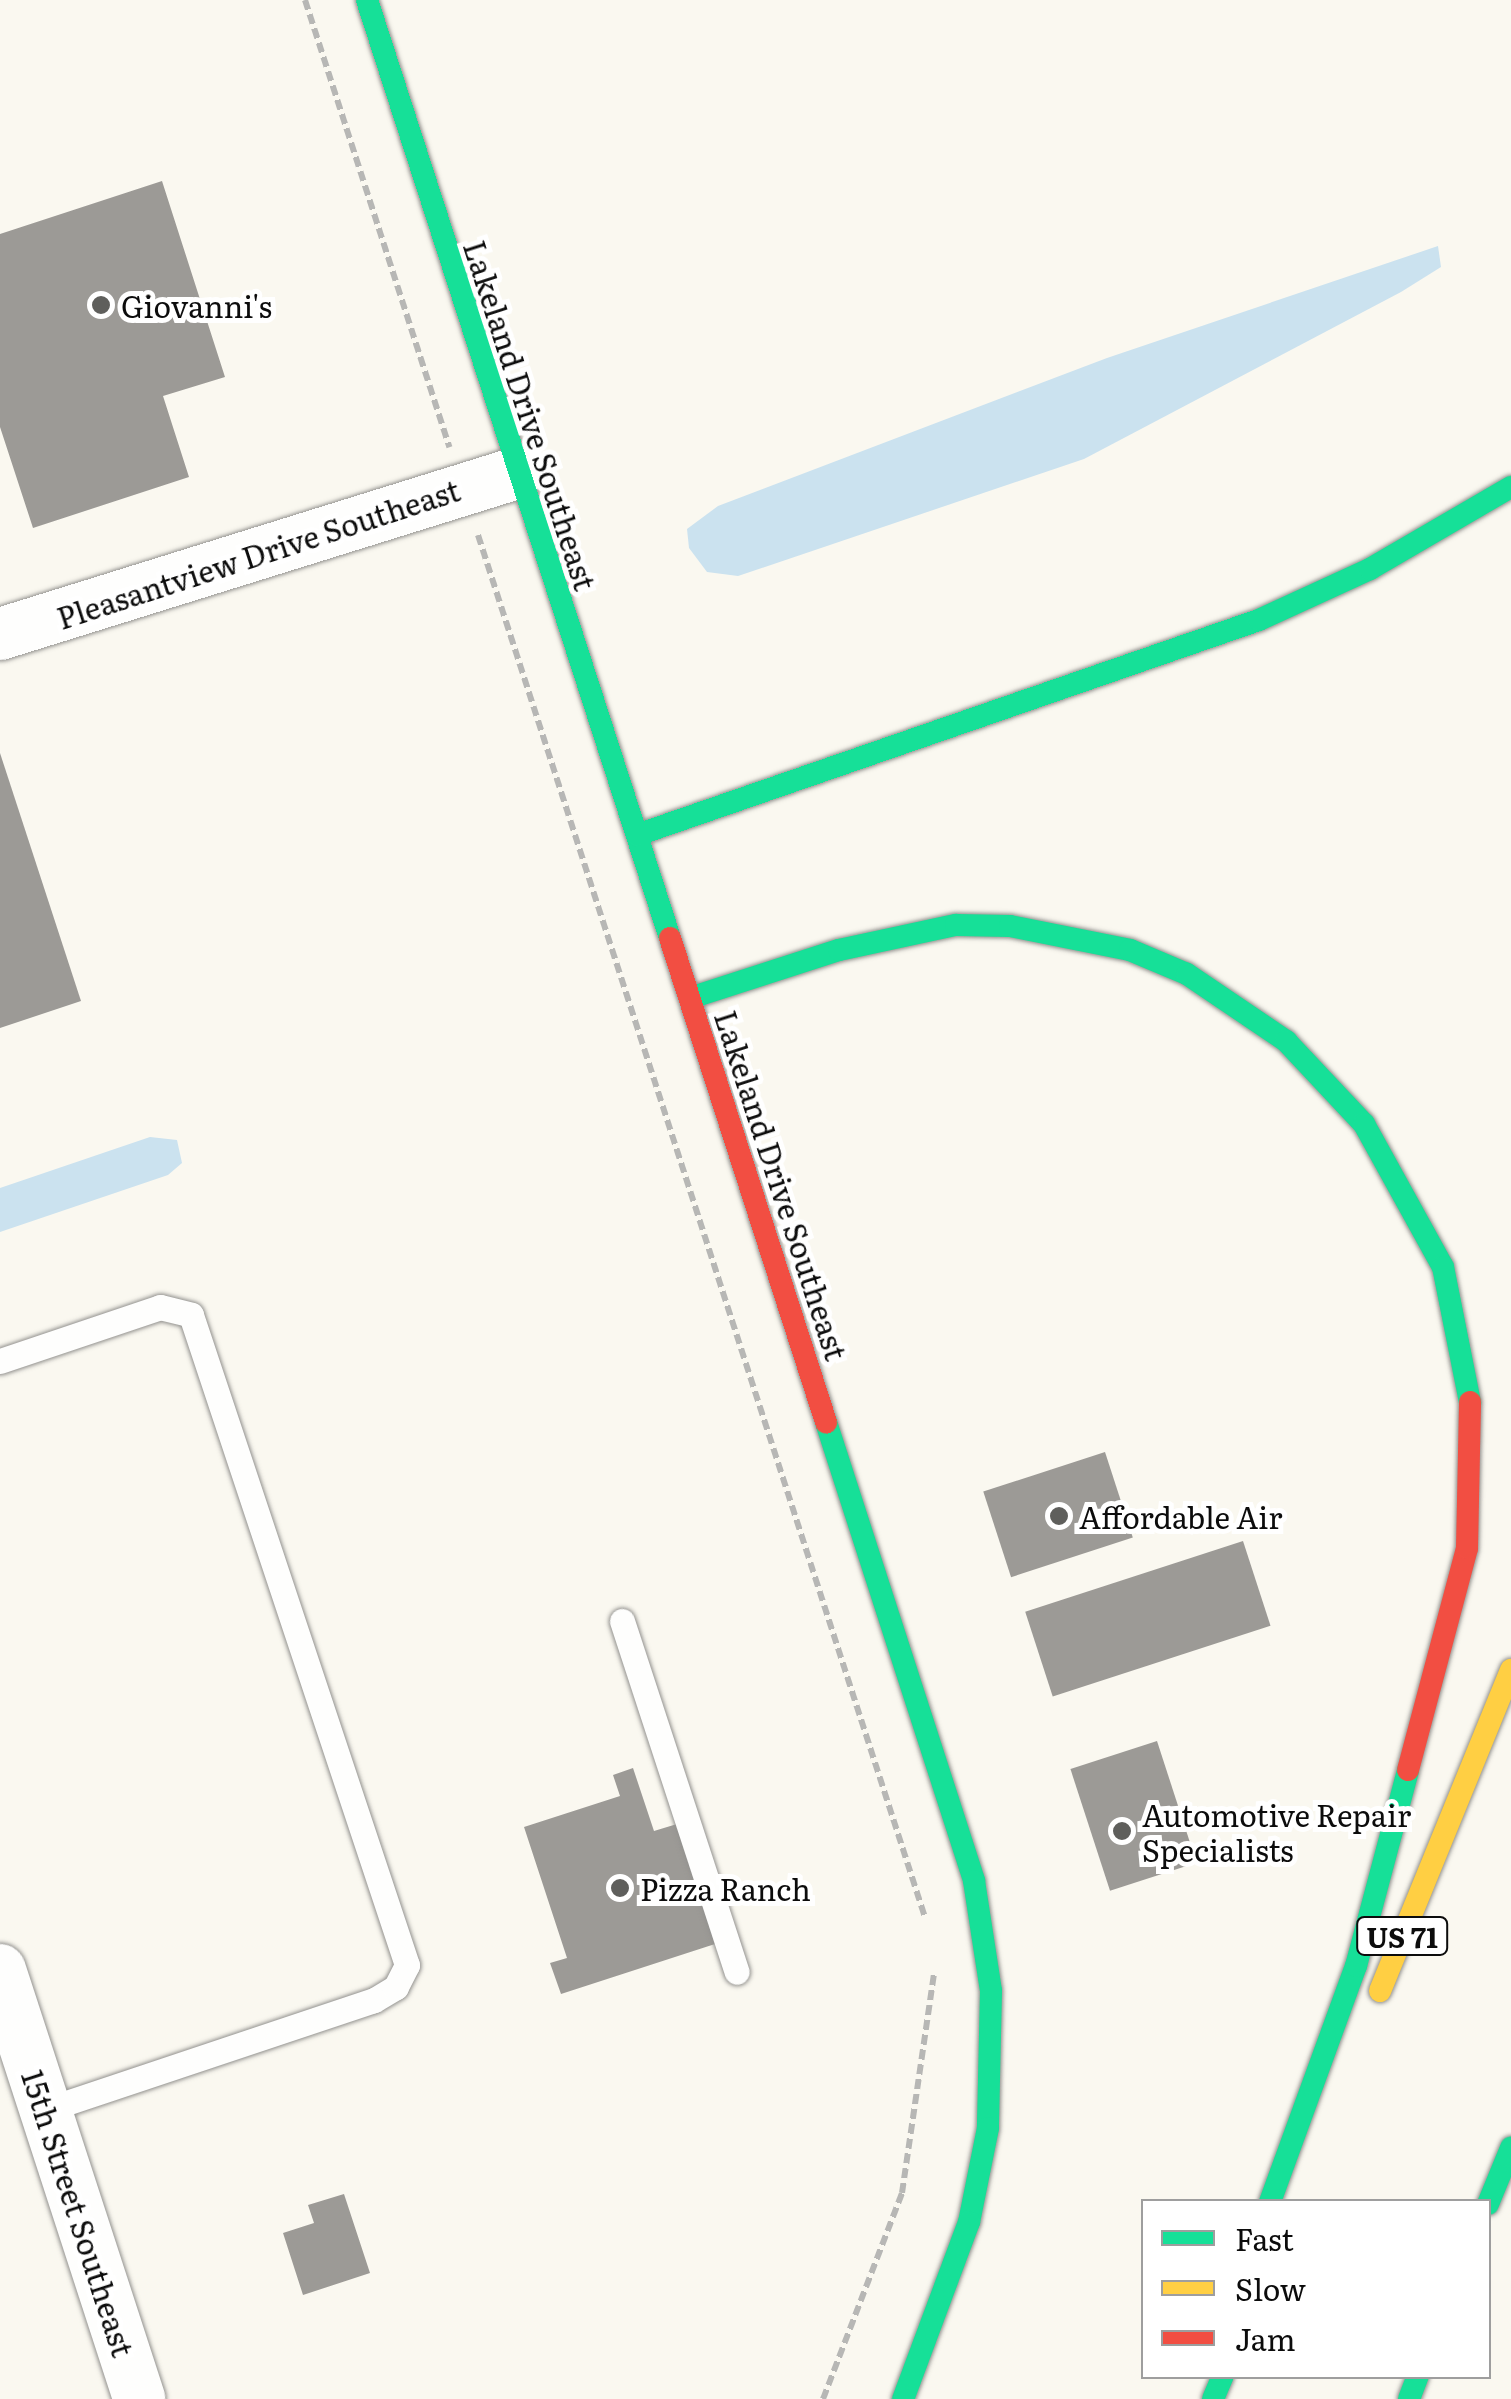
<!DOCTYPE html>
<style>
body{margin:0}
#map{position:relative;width:1511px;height:2399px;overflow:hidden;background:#faf8f0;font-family:Literata,serif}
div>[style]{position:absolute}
.water>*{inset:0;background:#cbe2ef}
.building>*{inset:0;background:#9c9a96;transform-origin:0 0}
.path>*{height:6px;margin-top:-3px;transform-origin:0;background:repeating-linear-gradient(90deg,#b7b7b5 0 10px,transparent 0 15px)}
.roads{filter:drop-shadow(0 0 2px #93928f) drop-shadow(0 0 2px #93928f)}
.lane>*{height:25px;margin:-12.5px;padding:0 12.5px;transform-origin:12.5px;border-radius:12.5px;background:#fefefd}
.street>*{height:52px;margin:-26px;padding:0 26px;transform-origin:26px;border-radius:26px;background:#fefefd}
.fast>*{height:22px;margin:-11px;padding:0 11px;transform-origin:11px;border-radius:11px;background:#16e098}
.slow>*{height:22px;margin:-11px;padding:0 11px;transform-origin:11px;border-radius:11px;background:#ffcf43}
.jam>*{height:22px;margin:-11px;padding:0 11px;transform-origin:11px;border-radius:11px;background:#f24e42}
.dots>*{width:28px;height:28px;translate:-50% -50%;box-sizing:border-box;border:5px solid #fff;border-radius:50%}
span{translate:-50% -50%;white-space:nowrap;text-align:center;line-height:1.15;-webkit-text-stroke:10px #fff;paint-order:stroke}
.shield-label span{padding:2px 8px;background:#fff;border:2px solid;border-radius:8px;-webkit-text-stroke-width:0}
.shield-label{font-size:28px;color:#0c0c0c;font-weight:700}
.poi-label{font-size:30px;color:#0c0c0c}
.left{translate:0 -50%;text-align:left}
.street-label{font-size:30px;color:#0c0c0c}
.legend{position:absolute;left:1141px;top:2199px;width:350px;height:180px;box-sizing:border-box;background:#fff;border:2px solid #9e9e9e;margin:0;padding:12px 18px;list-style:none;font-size:30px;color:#0c0c0c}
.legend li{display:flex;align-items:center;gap:20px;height:50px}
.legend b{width:50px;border:2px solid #9e9e9e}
</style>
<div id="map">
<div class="water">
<i style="clip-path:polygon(1438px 246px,1441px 267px,1401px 292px,1084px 459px,738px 576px,707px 572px,689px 548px,687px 529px,718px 506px,1107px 358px)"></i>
<i style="clip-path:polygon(150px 1137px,177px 1140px,182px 1163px,168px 1175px,0 1232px,0 1188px)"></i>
</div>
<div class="building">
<i style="clip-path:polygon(162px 181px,225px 377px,163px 396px,189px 477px,33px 528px,0 427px,0 234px)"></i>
<i style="clip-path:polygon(0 753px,81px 1001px,0 1028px)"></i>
<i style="left:1105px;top:1452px;width:90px;height:128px;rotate:72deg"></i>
<i style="left:1243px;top:1541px;width:89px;height:229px;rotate:72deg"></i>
<i style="left:1157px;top:1741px;width:128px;height:91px;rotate:72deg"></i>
<i style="clip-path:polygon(633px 1768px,654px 1831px,677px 1824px,715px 1944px,561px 1994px,550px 1963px,567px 1958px,524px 1827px,620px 1796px,613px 1775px)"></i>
<i style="clip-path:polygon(344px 2194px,370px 2273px,303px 2295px,283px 2233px,314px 2223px,308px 2205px)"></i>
</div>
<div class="path">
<i style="left:305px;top:0;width:470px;rotate:72.1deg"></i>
<i style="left:478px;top:535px;width:1452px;rotate:72.08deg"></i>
<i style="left:823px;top:2399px;width:221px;rotate:-69deg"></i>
<i style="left:902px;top:2193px;width:221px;rotate:-81.7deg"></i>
</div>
<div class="roads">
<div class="lane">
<i style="left:0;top:1361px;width:169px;rotate:-18.6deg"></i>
<i style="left:160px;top:1307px;width:32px;rotate:14deg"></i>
<i style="left:191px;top:1315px;width:685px;rotate:71.62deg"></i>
<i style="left:407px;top:1965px;width:25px;rotate:117deg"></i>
<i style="left:396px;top:1987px;width:26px;rotate:149deg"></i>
<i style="left:374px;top:2000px;width:346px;rotate:161.5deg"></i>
<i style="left:622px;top:1621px;width:369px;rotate:71.9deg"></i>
</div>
<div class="street">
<i style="left:0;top:634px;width:541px;rotate:-17.3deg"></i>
<i style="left:0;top:1970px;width:451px;rotate:72deg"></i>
</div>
<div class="fast">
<i style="left:367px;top:0;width:986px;rotate:72.1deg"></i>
<i style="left:637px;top:835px;width:658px;rotate:-19.07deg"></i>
<i style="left:1259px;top:620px;width:122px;rotate:-24.7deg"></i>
<i style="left:1370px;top:569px;width:163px;rotate:-30.2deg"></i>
<i style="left:690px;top:998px;width:157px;rotate:-17.9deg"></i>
<i style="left:839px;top:950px;width:120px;rotate:-12.1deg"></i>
<i style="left:956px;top:925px;width:54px;rotate:1.1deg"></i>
<i style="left:1010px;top:926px;width:122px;rotate:11.3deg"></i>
<i style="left:1130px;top:950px;width:62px;rotate:22.8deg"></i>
<i style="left:1187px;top:974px;width:120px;rotate:34.1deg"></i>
<i style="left:1286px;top:1041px;width:114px;rotate:46.8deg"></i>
<i style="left:1364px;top:1124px;width:163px;rotate:61.1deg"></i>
<i style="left:1443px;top:1267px;width:138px;rotate:78.7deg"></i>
<i style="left:826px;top:1422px;width:482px;rotate:72.1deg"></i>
<i style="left:974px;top:1881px;width:111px;rotate:81.2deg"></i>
<i style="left:991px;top:1991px;width:137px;rotate:91.3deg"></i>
<i style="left:988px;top:2128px;width:96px;rotate:101.4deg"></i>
<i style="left:969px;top:2222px;width:189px;rotate:110.4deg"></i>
<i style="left:1270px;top:2202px;width:251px;rotate:-70deg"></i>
<i style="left:1356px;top:1966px;width:203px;rotate:-75.1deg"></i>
<i style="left:1488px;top:2204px;width:61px;rotate:-67.7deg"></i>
<i style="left:1213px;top:2399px;width:25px;rotate:-67deg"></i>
<i style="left:1409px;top:2399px;width:25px;rotate:-69deg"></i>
</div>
<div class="slow">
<i style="left:1380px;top:1991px;width:347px;rotate:-67.8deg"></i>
</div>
<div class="jam">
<i style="left:670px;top:938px;width:509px;rotate:72.14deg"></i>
<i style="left:1408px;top:1770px;width:230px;rotate:-75.1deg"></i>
<i style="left:1467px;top:1548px;width:146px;rotate:-88.8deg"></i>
</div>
</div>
<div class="dots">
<i style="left:101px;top:305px;background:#5f5f5c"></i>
<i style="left:1059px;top:1516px;background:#5f5f5c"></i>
<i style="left:1122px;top:1831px;background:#5f5f5c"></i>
<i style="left:620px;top:1888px;background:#5f5f5c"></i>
</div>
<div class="shield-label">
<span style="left:1402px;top:1936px">US 71</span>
</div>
<div class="poi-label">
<span class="left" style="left:121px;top:305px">Giovanni's</span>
<span class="left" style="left:1079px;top:1516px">Affordable Air</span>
<span class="left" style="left:1142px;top:1831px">Automotive Repair<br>Specialists</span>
<span class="left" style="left:640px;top:1888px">Pizza Ranch</span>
</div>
<div class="street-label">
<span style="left:531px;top:415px;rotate:72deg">Lakeland Drive Southeast</span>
<span style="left:258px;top:553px;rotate:-18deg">Pleasantview Drive Southeast</span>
<span style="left:782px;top:1185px;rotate:72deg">Lakeland Drive Southeast</span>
<span style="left:79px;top:2213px;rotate:72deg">15th Street Southeast</span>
</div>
<ul class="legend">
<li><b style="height:12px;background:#16e098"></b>Fast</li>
<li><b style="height:12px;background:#ffcf43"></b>Slow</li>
<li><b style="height:12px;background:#f24e42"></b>Jam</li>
</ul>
</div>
